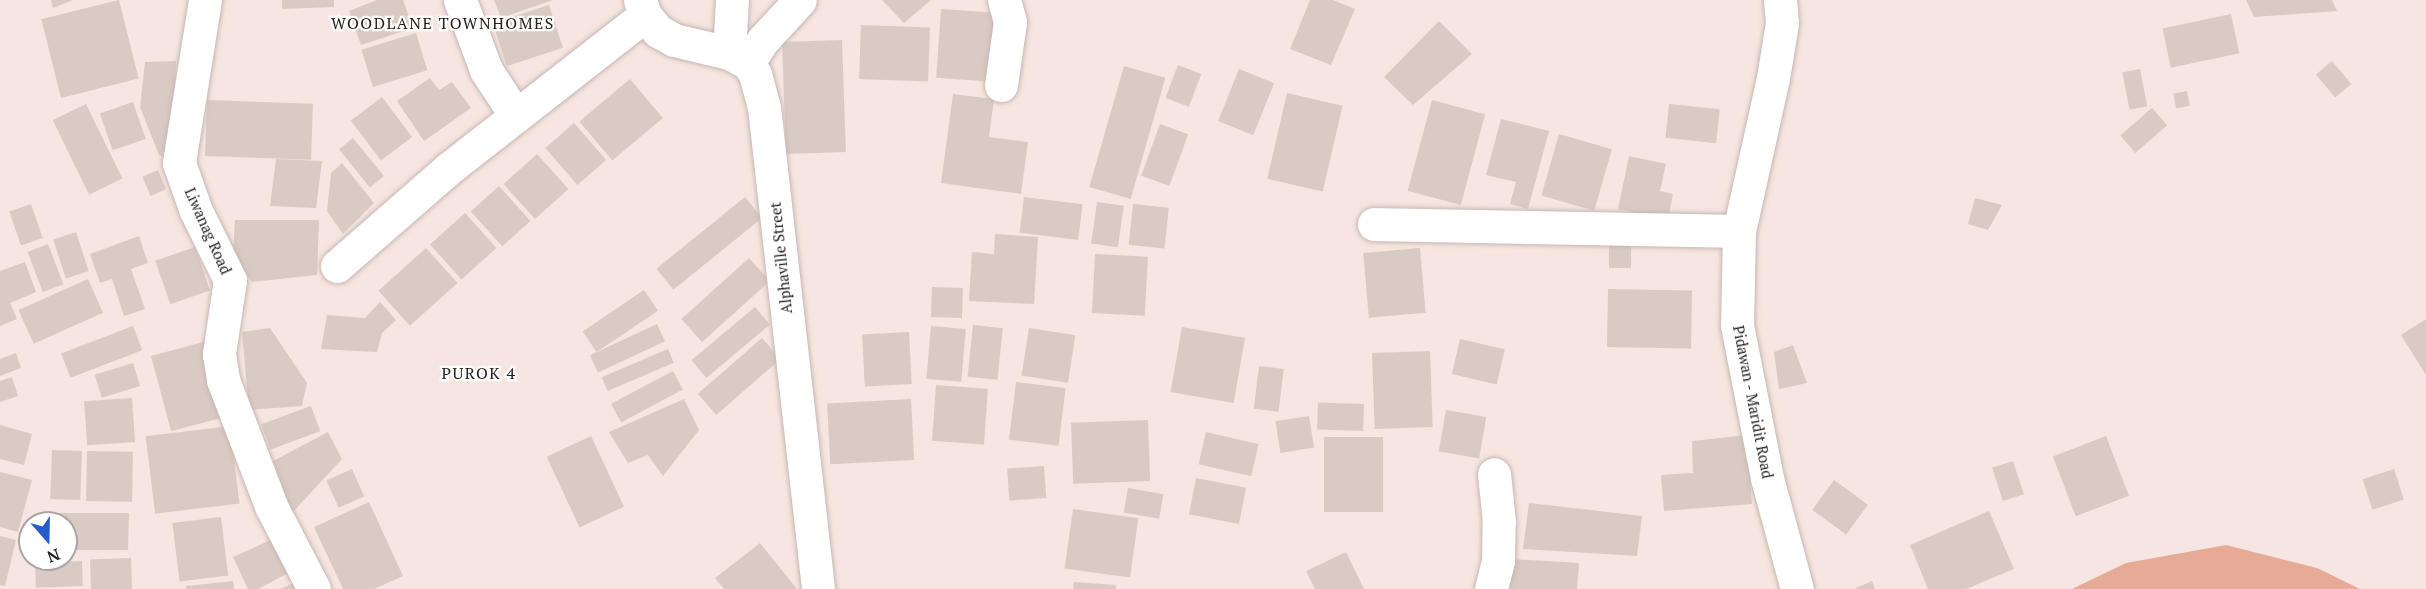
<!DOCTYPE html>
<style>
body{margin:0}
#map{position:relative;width:2426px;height:589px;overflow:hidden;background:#f6e5e0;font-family:"PT Serif",serif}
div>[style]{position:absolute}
.green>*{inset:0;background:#e6ab96}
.building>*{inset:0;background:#dacac4;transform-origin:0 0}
.roads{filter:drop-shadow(0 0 2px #c7b7b2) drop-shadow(0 0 2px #c7b7b2)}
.minor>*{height:33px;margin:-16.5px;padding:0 16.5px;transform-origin:16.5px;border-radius:16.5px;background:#fff}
span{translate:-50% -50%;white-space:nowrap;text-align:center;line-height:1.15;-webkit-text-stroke:4.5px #fff;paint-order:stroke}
.street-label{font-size:15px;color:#26201e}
.neighbourhood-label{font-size:16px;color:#26201e;letter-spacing:1.5px}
.north{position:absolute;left:18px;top:511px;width:60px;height:60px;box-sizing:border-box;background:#fff;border:2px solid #a8a6a5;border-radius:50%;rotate:160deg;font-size:16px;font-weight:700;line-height:24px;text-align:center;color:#26201e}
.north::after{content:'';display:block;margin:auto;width:21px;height:27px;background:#265cc9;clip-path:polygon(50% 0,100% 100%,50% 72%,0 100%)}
</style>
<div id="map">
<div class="green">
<i style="clip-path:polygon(2226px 545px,2317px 568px,2360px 589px,2072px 589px,2126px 563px)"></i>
</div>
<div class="building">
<i style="clip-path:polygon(51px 0,73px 0,53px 8px)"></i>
<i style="left:119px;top:0;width:81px;height:80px;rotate:76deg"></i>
<i style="clip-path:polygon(282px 0,334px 0,334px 7px,282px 9px)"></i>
<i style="clip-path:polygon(377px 0,403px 0,413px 28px,361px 45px,349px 11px)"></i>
<i style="clip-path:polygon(494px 0,553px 0,501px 18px)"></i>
<i style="clip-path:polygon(882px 0,931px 0,904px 23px)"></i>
<i style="clip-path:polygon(1310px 0,1333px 0,1355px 9px,1331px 65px,1290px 49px)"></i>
<i style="clip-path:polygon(2246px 0,2332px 0,2337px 11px,2254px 17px)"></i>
<i style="left:549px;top:5px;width:45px;height:59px;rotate:72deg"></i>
<i style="left:941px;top:9px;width:55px;height:69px;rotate:4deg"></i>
<i style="left:2231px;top:14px;width:40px;height:70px;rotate:78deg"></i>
<i style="clip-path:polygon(1439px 21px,1472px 54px,1413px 105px,1384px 77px)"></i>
<i style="left:861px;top:25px;width:69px;height:54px;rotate:2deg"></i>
<i style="left:416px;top:33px;width:39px;height:57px;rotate:73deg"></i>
<i style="left:842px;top:40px;width:112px;height:60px;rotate:88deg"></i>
<i style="clip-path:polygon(176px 61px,172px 158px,159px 155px,140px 107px,145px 62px)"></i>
<i style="left:2332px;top:61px;width:30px;height:21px;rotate:50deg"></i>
<i style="left:1178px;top:65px;width:25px;height:35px;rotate:21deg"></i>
<i style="left:1124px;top:66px;width:43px;height:126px;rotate:16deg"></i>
<i style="left:1239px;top:69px;width:38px;height:56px;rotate:22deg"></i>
<i style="left:2140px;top:69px;width:38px;height:18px;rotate:79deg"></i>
<i style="clip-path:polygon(430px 78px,439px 90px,452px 82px,471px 108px,424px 141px,397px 101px)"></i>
<i style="left:630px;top:79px;width:51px;height:66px;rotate:50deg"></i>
<i style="left:2187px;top:91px;width:15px;height:14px;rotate:79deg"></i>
<i style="left:1287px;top:93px;width:57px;height:88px;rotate:13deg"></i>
<i style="clip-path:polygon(953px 94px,994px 99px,989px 137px,1028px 142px,1021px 194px,941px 183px)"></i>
<i style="left:382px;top:97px;width:50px;height:39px;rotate:53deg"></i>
<i style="left:207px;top:100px;width:106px;height:56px;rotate:2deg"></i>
<i style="left:1432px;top:100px;width:55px;height:94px;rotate:15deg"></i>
<i style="left:133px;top:102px;width:39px;height:35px;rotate:71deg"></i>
<i style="left:86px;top:104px;width:83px;height:37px;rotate:64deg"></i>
<i style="left:1669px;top:104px;width:51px;height:34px;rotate:6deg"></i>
<i style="left:2152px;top:108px;width:23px;height:42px;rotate:49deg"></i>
<i style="clip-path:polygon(1501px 119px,1549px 131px,1528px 209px,1510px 204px,1516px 182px,1486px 175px)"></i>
<i style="left:574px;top:123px;width:49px;height:38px;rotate:49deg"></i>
<i style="left:1160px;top:124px;width:30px;height:55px;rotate:20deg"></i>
<i style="left:1559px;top:134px;width:55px;height:64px;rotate:16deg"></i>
<i style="left:353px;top:138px;width:49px;height:18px;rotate:51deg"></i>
<i style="left:537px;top:154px;width:47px;height:45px;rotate:48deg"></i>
<i style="clip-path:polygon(1629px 156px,1666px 164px,1660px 191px,1673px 194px,1668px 219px,1618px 209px)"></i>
<i style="clip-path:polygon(276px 159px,322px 161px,316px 208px,270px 206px)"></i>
<i style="clip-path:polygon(342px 163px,374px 203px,343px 234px,327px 211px,331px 173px)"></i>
<i style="left:158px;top:170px;width:21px;height:17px;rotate:67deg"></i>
<i style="left:499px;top:186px;width:47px;height:38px;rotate:48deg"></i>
<i style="left:745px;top:197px;width:27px;height:114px;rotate:51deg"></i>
<i style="left:1024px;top:197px;width:59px;height:36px;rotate:7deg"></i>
<i style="clip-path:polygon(1975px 198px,2002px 205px,1988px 230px,1968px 224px)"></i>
<i style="left:1097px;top:202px;width:27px;height:42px;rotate:8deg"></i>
<i style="left:31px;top:204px;width:36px;height:23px;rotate:71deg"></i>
<i style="left:1133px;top:204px;width:36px;height:41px;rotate:6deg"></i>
<i style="left:465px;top:213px;width:47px;height:47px;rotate:48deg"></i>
<i style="clip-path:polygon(235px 220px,319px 220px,317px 275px,252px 282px,233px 254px)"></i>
<i style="left:76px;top:232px;width:41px;height:24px;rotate:72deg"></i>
<i style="clip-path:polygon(995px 234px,1038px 237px,1034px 304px,969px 301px,972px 252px,994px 254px)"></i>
<i style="clip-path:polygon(139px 236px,148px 263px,131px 269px,145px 309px,124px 316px,112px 279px,100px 283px,90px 254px)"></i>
<i style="left:1631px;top:237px;width:31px;height:22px;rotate:90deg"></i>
<i style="left:48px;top:244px;width:43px;height:22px;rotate:69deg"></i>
<i style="left:195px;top:247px;width:46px;height:42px;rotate:71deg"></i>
<i style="left:426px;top:248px;width:47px;height:64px;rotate:48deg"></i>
<i style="left:1420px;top:248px;width:65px;height:57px;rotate:85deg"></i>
<i style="left:1095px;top:254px;width:53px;height:59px;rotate:3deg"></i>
<i style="left:749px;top:258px;width:31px;height:91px;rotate:48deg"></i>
<i style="clip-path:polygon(25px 262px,36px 292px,10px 303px,17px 319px,0 326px,0 271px)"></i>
<i style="left:88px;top:279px;width:37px;height:76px;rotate:66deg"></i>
<i style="left:932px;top:287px;width:31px;height:30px;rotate:2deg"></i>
<i style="left:1608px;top:289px;width:84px;height:58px;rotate:1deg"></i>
<i style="left:644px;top:290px;width:25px;height:74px;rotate:56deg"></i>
<i style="clip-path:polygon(380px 302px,396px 320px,382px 333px,377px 352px,321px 349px,327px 315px,365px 318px)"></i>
<i style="left:755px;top:307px;width:23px;height:83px;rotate:50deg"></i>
<i style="clip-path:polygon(2426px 319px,2426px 375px,2401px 335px)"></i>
<i style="left:657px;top:324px;width:19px;height:74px;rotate:65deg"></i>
<i style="left:973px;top:325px;width:30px;height:52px;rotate:6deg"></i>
<i style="left:133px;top:326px;width:26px;height:77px;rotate:69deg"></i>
<i style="left:931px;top:326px;width:35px;height:53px;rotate:5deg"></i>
<i style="left:1182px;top:327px;width:64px;height:66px;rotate:10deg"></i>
<i style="clip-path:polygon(270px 328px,307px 383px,302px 406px,249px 410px,242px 332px)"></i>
<i style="left:1029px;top:328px;width:47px;height:48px;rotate:9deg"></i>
<i style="left:909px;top:332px;width:52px;height:47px;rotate:87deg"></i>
<i style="left:762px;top:338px;width:28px;height:85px;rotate:49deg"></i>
<i style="left:1460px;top:339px;width:46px;height:36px;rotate:13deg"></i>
<i style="left:207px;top:341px;width:78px;height:58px;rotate:75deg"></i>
<i style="clip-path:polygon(1793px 345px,1807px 383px,1779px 389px,1774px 352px)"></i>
<i style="left:668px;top:349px;width:15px;height:72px;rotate:67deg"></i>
<i style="left:1430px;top:351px;width:76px;height:58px;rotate:88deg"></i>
<i style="clip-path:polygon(16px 353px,21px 368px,0 376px,0 359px)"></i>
<i style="left:133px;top:363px;width:24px;height:40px;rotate:73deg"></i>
<i style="left:1259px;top:366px;width:25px;height:43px;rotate:7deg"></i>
<i style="left:673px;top:371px;width:21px;height:70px;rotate:62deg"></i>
<i style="clip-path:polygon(12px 377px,18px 396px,0 402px,0 381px)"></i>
<i style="left:1016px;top:382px;width:50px;height:58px;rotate:7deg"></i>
<i style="left:936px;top:385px;width:52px;height:56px;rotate:4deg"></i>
<i style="left:132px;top:398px;width:44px;height:48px;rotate:86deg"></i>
<i style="clip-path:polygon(684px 399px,699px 430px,663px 476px,648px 455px,628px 463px,609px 432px)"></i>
<i style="left:911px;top:399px;width:61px;height:84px;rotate:87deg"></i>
<i style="left:1364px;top:404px;width:27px;height:46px;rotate:92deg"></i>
<i style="left:311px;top:406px;width:27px;height:53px;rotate:70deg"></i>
<i style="left:1446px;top:410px;width:41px;height:42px;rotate:10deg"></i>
<i style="left:1309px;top:416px;width:32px;height:34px;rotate:81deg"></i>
<i style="left:1148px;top:420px;width:61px;height:77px;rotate:88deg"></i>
<i style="clip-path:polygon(0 425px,32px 434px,24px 465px,0 459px)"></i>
<i style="left:230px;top:426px;width:78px;height:85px;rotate:83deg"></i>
<i style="clip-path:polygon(328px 432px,342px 459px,292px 513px,273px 461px)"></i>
<i style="left:1206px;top:432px;width:54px;height:33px;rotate:13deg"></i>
<i style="clip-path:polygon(1747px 435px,1752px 504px,1664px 511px,1661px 475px,1693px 473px,1692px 441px)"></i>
<i style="left:591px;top:436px;width:78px;height:49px;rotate:65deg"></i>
<i style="left:2106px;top:436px;width:64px;height:57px;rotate:69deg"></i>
<i style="left:1324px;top:437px;width:59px;height:75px"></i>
<i style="left:52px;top:450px;width:30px;height:49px;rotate:2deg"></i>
<i style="left:87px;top:451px;width:46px;height:50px;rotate:1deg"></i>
<i style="left:2013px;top:461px;width:35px;height:22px;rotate:72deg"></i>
<i style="left:1044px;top:466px;width:32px;height:37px;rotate:86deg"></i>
<i style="left:352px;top:469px;width:30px;height:28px;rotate:66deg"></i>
<i style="left:2394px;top:469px;width:32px;height:33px;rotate:72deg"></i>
<i style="clip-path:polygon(0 472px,32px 480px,18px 532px,0 527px)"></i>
<i style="left:1196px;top:478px;width:51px;height:37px;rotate:11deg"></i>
<i style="left:1834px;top:480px;width:42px;height:37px;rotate:36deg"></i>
<i style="left:1128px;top:488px;width:36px;height:25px;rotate:10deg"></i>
<i style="clip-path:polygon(369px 502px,403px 576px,374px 589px,343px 589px,314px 527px)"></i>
<i style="clip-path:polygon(1529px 503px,1642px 516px,1637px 556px,1523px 549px)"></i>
<i style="left:1073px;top:509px;width:66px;height:60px;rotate:8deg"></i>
<i style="clip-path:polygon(1989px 511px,2014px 569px,1966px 589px,1928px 589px,1910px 545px)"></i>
<i style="clip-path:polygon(51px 513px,129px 513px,128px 550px,66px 550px,66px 523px,51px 523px)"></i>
<i style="left:221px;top:517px;width:59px;height:49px;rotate:83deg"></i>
<i style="clip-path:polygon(0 536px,16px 540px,5px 586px,0 585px)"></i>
<i style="clip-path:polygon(273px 539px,288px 573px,258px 589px,248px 589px,233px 557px)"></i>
<i style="clip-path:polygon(760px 543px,797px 589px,724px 589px,715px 578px)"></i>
<i style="clip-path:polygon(1346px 552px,1364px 589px,1315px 589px,1306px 571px)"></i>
<i style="left:131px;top:558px;width:31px;height:41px;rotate:88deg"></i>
<i style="clip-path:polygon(1511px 559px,1579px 563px,1577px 589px,1508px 589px)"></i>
<i style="left:82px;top:561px;width:25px;height:47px;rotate:88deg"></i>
<i style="clip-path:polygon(233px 581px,234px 589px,186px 589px,186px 586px)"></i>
<i style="clip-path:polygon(1872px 581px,1875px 589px,1854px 589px)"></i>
<i style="clip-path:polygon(296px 582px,299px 589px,280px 589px)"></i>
<i style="clip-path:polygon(1074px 582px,1116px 585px,1116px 589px,1073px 589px)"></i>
</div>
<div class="roads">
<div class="minor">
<i style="left:205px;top:0;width:165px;rotate:99.1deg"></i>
<i style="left:179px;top:163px;width:51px;rotate:70.5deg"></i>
<i style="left:196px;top:211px;width:77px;rotate:63.8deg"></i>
<i style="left:230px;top:280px;width:75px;rotate:98.5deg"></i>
<i style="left:219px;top:354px;width:26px;rotate:81deg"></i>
<i style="left:223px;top:380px;width:135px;rotate:69.1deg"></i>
<i style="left:271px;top:506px;width:93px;rotate:62.6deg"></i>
<i style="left:460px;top:0;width:75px;rotate:69.6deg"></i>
<i style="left:486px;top:70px;width:55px;rotate:56.9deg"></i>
<i style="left:640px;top:0;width:16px;rotate:72deg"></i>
<i style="left:645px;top:15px;width:21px;rotate:51deg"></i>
<i style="left:658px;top:31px;width:18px;rotate:29deg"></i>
<i style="left:674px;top:40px;width:57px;rotate:13.3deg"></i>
<i style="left:729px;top:53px;width:21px;rotate:28deg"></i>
<i style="left:748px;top:63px;width:13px;rotate:58deg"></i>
<i style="left:755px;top:74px;width:34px;rotate:75deg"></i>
<i style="left:764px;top:107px;width:485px;rotate:83.6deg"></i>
<i style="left:1780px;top:0;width:23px;rotate:85deg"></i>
<i style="left:1782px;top:23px;width:56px;rotate:99.3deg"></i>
<i style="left:1773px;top:78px;width:157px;rotate:102.5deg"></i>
<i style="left:1739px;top:231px;width:94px;rotate:91.2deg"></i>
<i style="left:1737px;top:325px;width:156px;rotate:78.9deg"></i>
<i style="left:1767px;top:478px;width:115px;rotate:74.9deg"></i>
<i style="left:729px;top:53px;width:53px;rotate:-86.8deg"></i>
<i style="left:748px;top:63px;width:27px;rotate:-57deg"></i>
<i style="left:763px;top:40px;width:54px;rotate:-47.2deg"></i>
<i style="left:1001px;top:85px;width:64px;rotate:-81.9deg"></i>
<i style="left:1010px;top:22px;width:23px;rotate:-105deg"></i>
<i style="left:1374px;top:224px;width:365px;rotate:1.1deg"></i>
<i style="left:337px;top:266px;width:147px;rotate:-41.1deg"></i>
<i style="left:448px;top:169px;width:250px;rotate:-38deg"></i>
<i style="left:1491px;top:589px;width:29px;rotate:-76deg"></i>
<i style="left:1498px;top:561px;width:39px;rotate:-89deg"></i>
<i style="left:1499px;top:522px;width:48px;rotate:-95.9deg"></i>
</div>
</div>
<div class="street-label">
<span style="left:208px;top:231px;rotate:66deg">Liwanag Road</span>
<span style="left:781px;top:258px;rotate:-96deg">Alphaville Street</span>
<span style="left:1753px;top:402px;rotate:79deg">Pidawan - Maridit Road</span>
</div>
<div class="neighbourhood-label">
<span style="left:443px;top:23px">WOODLANE TOWNHOMES</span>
<span style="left:479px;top:373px">PUROK 4</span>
</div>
<div class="north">N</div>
</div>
